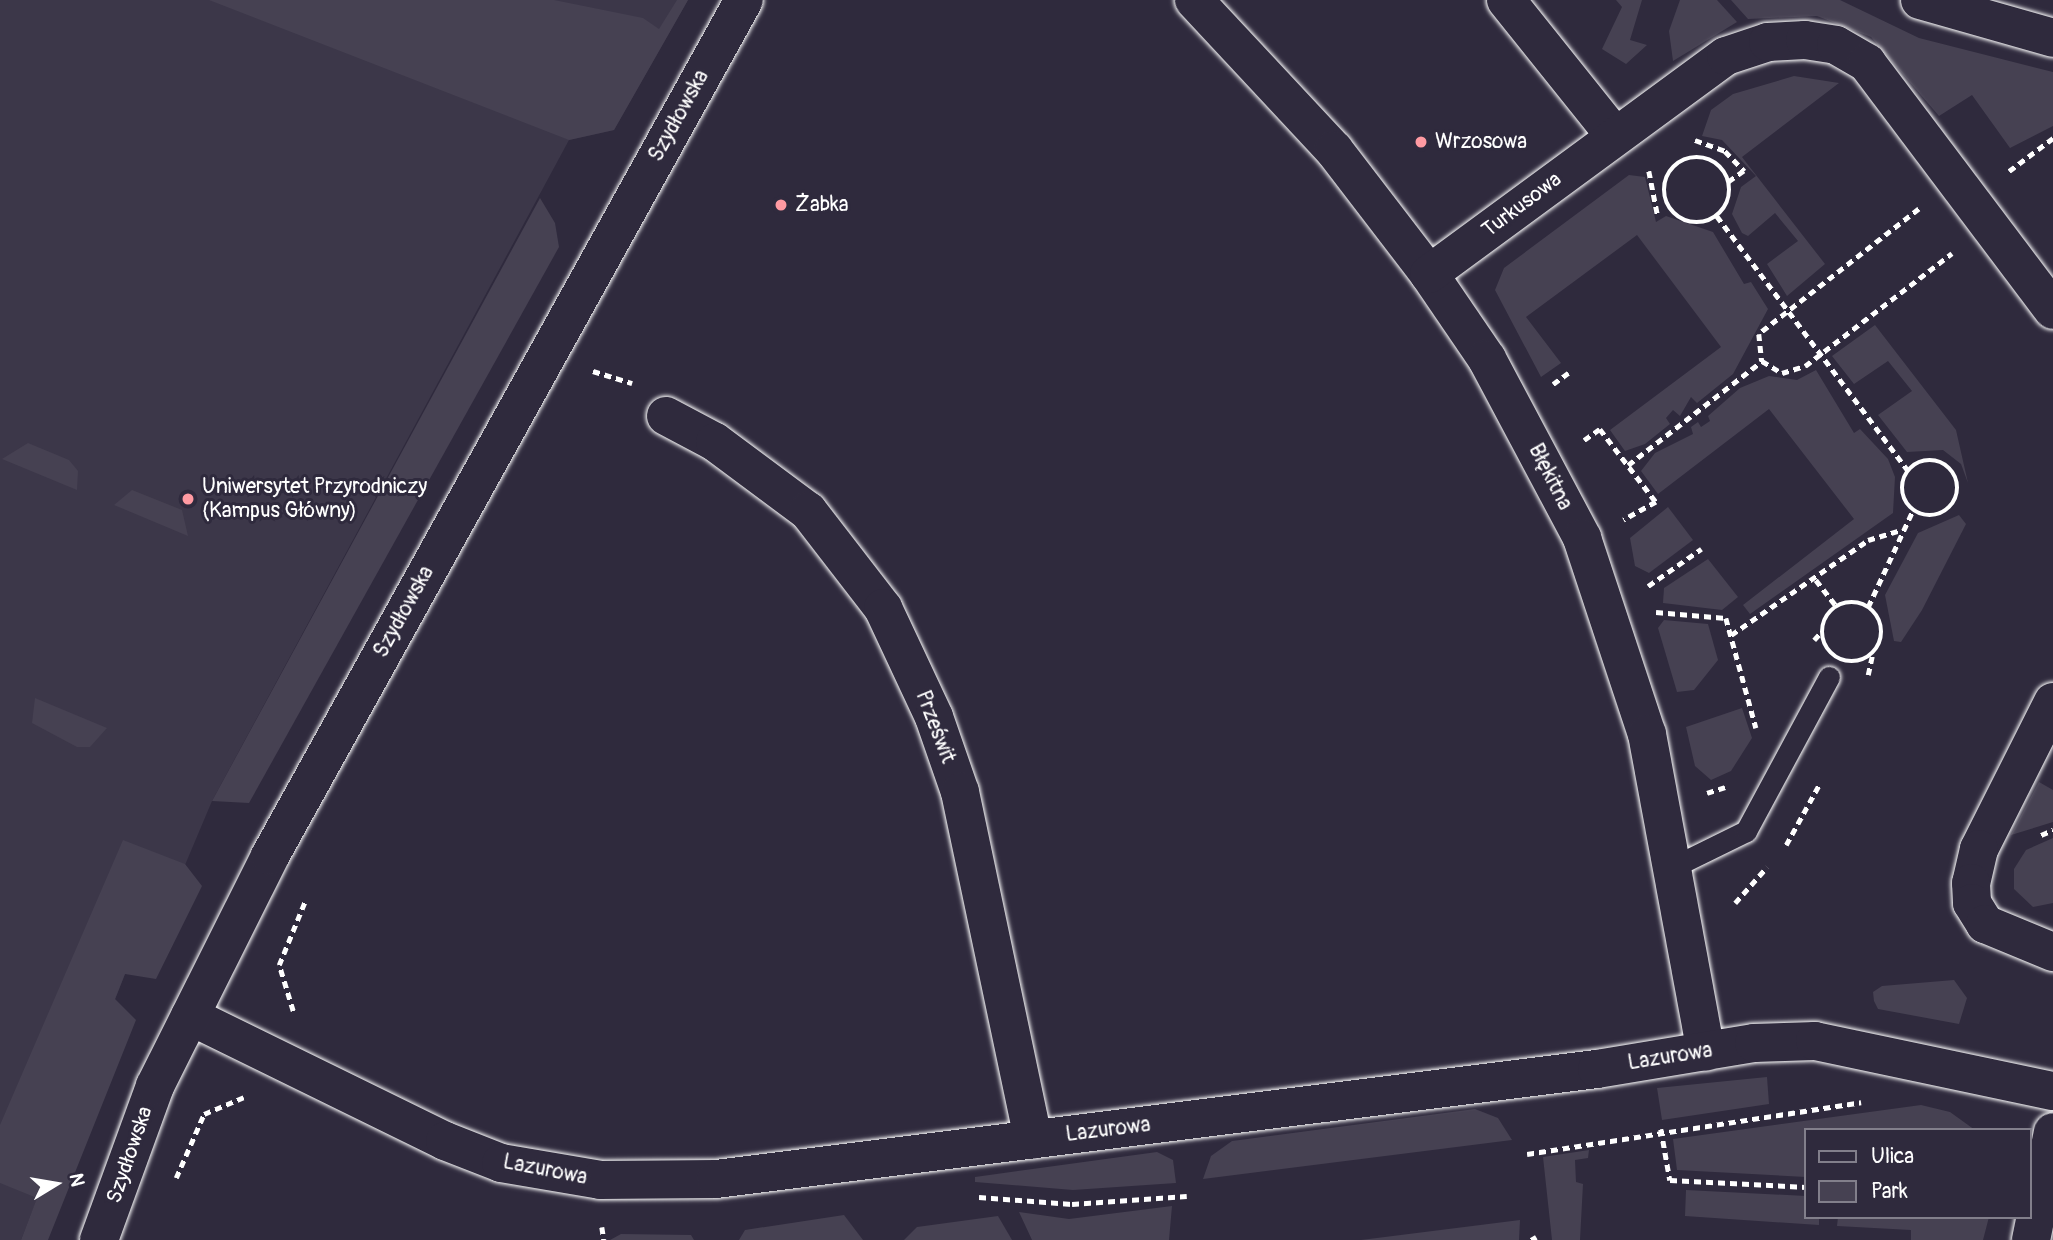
<!DOCTYPE html>
<meta charset="utf-8">
<style>
body{margin:0}
#map{position:relative;width:2053px;height:1240px;overflow:hidden;background:#2f2a3d;font-family:Pangolin,sans-serif}
div>[style]{position:absolute}
.built>*{inset:0;background:#3c3749}
.green>*{inset:0;background:#464152}
.path>*{height:4.5px;margin-top:-2.25px;transform-origin:0;background:repeating-linear-gradient(90deg,#fff 0 7px,transparent 0 12px)}
.path>.ring{margin:-2.25px;padding:0;box-sizing:content-box;background:none;border:4.5px solid #fff;border-radius:50%}
.roads{filter:drop-shadow(0 0 2px #fff) drop-shadow(0 0 2px #fff)}
.lane>*{height:21px;margin:-10.5px;padding:0 10.5px;transform-origin:10.5px;border-radius:10.5px;background:#2f2a3d}
.street>*{height:38px;margin:-19px;padding:0 19px;transform-origin:19px;border-radius:19px;background:#2f2a3d}
.dots>*{width:19px;height:19px;translate:-50% -50%;box-sizing:border-box;border:4px solid #2f2a3d;border-radius:50%}
span{translate:-50% -50%;white-space:nowrap;text-align:center;line-height:1.15;-webkit-text-stroke:6px #2f2a3d;paint-order:stroke}
.street-label{font-size:21px;color:#fff}
.poi-label{font-size:21px;color:#fff}
.left{translate:0 -50%;text-align:left}
.legend{position:absolute;left:1804px;top:1128px;width:228px;height:91px;box-sizing:border-box;background:#2f2a3d;border:2px solid #827f8b;margin:0;padding:9px 12px;list-style:none;font-size:21px;color:#fff}
.legend li{display:flex;align-items:center;gap:14px;height:35px}
.legend b{width:35px;border:2px solid #827f8b}
.north{position:absolute;left:21px;top:1149px;width:70px;height:70px;-webkit-text-stroke:5px #2f2a3d;paint-order:stroke;rotate:79deg;font-size:19px;font-weight:700;line-height:28px;text-align:center;color:#fff}
.north::after{content:'';display:block;margin:auto;width:24px;height:32px;background:#fff;clip-path:polygon(50% 0,100% 100%,50% 72%,0 100%)}
</style>
<div id="map">
<div class="built">
<i style="clip-path:polygon(0 0,688px 0,614px 130px,569px 140px,212px 801px,142px 967px,125px 974px,21px 1240px,0 1240px)"></i>
</div>
<div class="green">
<i style="clip-path:polygon(209px 0,554px 0,643px 18px,659px 29px,677px 0,688px 0,614px 130px,569px 140px)"></i>
<i style="clip-path:polygon(1616px 0,1642px 0,1630px 40px,1647px 45px,1626px 64px,1602px 49px,1622px 7px)"></i>
<i style="clip-path:polygon(1680px 0,1717px 0,1737px 22px,1673px 61px,1669px 31px)"></i>
<i style="clip-path:polygon(1731px 0,1840px 0,1919px 38px,2053px 72px,2053px 126px,2010px 148px,1972px 95px,1939px 116px,1871px 37px,1817px 16px,1748px 19px)"></i>
<i style="clip-path:polygon(1794px 76px,1839px 83px,1742px 157px,1825px 264px,1787px 296px,1767px 264px,1798px 241px,1775px 213px,1748px 236px,1742px 233px,1732px 214px,1741px 187px,1756px 176px,1722px 140px,1702px 136px,1711px 110px,1733px 94px)"></i>
<i style="clip-path:polygon(1629px 175px,1645px 177px,1656px 222px,1666px 216px,1713px 232px,1744px 284px,1751px 282px,1768px 309px,1733px 374px,1697px 403px,1691px 397px,1680px 416px,1673px 410px,1666px 418px,1670px 424px,1645px 444px,1625px 451px,1610px 430px,1721px 347px,1637px 235px,1526px 317px,1561px 363px,1541px 377px,1495px 290px,1504px 268px)"></i>
<i style="clip-path:polygon(540px 198px,555px 223px,559px 247px,249px 803px,212px 801px)"></i>
<i style="clip-path:polygon(1875px 325px,1956px 430px,1968px 483px,1961px 464px,1943px 450px,1907px 452px,1878px 415px,1912px 391px,1888px 361px,1854px 384px,1832px 356px)"></i>
<i style="clip-path:polygon(1816px 370px,1854px 433px,1860px 429px,1888px 459px,1895px 477px,1893px 513px,1750px 614px,1743px 605px,1854px 519px,1769px 409px,1658px 494px,1641px 471px,1655px 453px,1693px 434px,1691px 427px,1698px 422px,1701px 427px,1710px 421px,1708px 416px,1740px 388px,1769px 376px,1797px 380px)"></i>
<i style="clip-path:polygon(28px 443px,69px 460px,78px 471px,77px 490px,2px 459px)"></i>
<i style="clip-path:polygon(132px 490px,182px 510px,188px 536px,114px 505px)"></i>
<i style="clip-path:polygon(1668px 507px,1693px 540px,1649px 573px,1635px 566px,1630px 538px)"></i>
<i style="clip-path:polygon(1959px 515px,1966px 524px,1922px 610px,1901px 642px,1894px 641px,1885px 595px,1918px 533px)"></i>
<i style="clip-path:polygon(1708px 559px,1738px 597px,1722px 610px,1663px 603px,1664px 588px)"></i>
<i style="clip-path:polygon(1664px 620px,1708px 624px,1718px 660px,1694px 690px,1677px 692px,1658px 628px)"></i>
<i style="clip-path:polygon(35px 698px,107px 728px,90px 747px,77px 747px,32px 723px)"></i>
<i style="clip-path:polygon(1742px 708px,1752px 738px,1731px 771px,1711px 780px,1695px 766px,1686px 727px)"></i>
<i style="clip-path:polygon(2039px 782px,2053px 790px,2053px 822px,2011px 835px)"></i>
<i style="clip-path:polygon(2053px 838px,2053px 903px,2033px 907px,2014px 889px,2014px 869px,2026px 850px)"></i>
<i style="clip-path:polygon(123px 840px,185px 864px,202px 886px,156px 979px,125px 974px,115px 999px,136px 1020px,48px 1240px,21px 1240px,37px 1198px,0 1183px,0 1125px)"></i>
<i style="clip-path:polygon(1954px 980px,1967px 998px,1959px 1024px,1878px 1009px,1874px 1001px,1873px 992px,1882px 986px)"></i>
<i style="clip-path:polygon(1767px 1077px,1769px 1104px,1662px 1120px,1657px 1088px)"></i>
<i style="clip-path:polygon(1921px 1105px,1950px 1112px,1975px 1130px,1806px 1130px,1806px 1177px,1677px 1170px,1673px 1139px)"></i>
<i style="clip-path:polygon(1475px 1109px,1498px 1118px,1512px 1140px,1203px 1179px,1211px 1156px,1232px 1141px)"></i>
<i style="clip-path:polygon(1589px 1150px,1588px 1158px,1575px 1160px,1576px 1182px,1583px 1184px,1580px 1240px,1552px 1240px,1543px 1157px)"></i>
<i style="clip-path:polygon(1157px 1152px,1173px 1160px,1176px 1183px,1073px 1190px,975px 1182px,975px 1177px)"></i>
<i style="clip-path:polygon(1686px 1190px,1806px 1196px,1806px 1217px,1819px 1217px,1819px 1225px,1685px 1216px)"></i>
<i style="clip-path:polygon(1172px 1206px,1169px 1240px,1032px 1240px,1019px 1212px,1069px 1219px)"></i>
<i style="clip-path:polygon(844px 1215px,863px 1240px,739px 1240px,745px 1230px)"></i>
<i style="clip-path:polygon(998px 1216px,1012px 1240px,904px 1240px,917px 1227px)"></i>
<i style="clip-path:polygon(1838px 1217px,1989px 1217px,1983px 1240px,1911px 1240px,1911px 1230px,1837px 1226px)"></i>
<i style="clip-path:polygon(1520px 1220px,1519px 1240px,1361px 1240px)"></i>
<i style="clip-path:polygon(621px 1234px,691px 1235px,694px 1240px,610px 1240px)"></i>
</div>
<div class="path">
<i style="left:1695px;top:140px;width:32px;rotate:20deg"></i>
<i style="left:1725px;top:151px;width:28px;rotate:46deg"></i>
<i style="left:1744px;top:171px;width:19px;rotate:145deg"></i>
<i class="ring" style="left:1664px;top:157px;width:61.5px;height:61.5px"></i>
<i style="left:1649px;top:171px;width:47px;rotate:78.9deg"></i>
<i style="left:2009px;top:171px;width:55px;rotate:-36.9deg"></i>
<i style="left:1919px;top:209px;width:203px;rotate:142deg"></i>
<i style="left:1759px;top:334px;width:27px;rotate:84deg"></i>
<i style="left:1762px;top:361px;width:23px;rotate:31deg"></i>
<i style="left:1782px;top:373px;width:24px;rotate:-17deg"></i>
<i style="left:1805px;top:366px;width:185px;rotate:-37.5deg"></i>
<i style="left:1717px;top:216px;width:318px;rotate:53.1deg"></i>
<i style="left:593px;top:371px;width:41px;rotate:17.1deg"></i>
<i style="left:1553px;top:384px;width:19px;rotate:-36deg"></i>
<i style="left:1584px;top:440px;width:19px;rotate:-35deg"></i>
<i style="left:1600px;top:429px;width:92px;rotate:52.5deg"></i>
<i style="left:1656px;top:502px;width:37px;rotate:151deg"></i>
<i class="ring" style="left:1902px;top:460px;width:51.5px;height:51.5px"></i>
<i style="left:1628px;top:465px;width:170px;rotate:-37.8deg"></i>
<i style="left:1816px;top:580px;width:33px;rotate:52deg"></i>
<i style="left:1648px;top:586px;width:65px;rotate:-34.9deg"></i>
<i class="ring" style="left:1822px;top:602px;width:55.5px;height:55.5px"></i>
<i style="left:1868px;top:607px;width:107px;rotate:-65.1deg"></i>
<i style="left:1656px;top:612px;width:70px;rotate:4.9deg"></i>
<i style="left:1726px;top:618px;width:114px;rotate:74.7deg"></i>
<i style="left:1731px;top:635px;width:167px;rotate:-34.7deg"></i>
<i style="left:1868px;top:540px;width:34px;rotate:-17deg"></i>
<i style="left:1814px;top:640px;width:12px;rotate:-48deg"></i>
<i style="left:1868px;top:675px;width:19px;rotate:-78deg"></i>
<i style="left:1707px;top:793px;width:19px;rotate:-18deg"></i>
<i style="left:2041px;top:835px;width:13px;rotate:-23deg"></i>
<i style="left:1786px;top:845px;width:68px;rotate:-61.2deg"></i>
<i style="left:1735px;top:903px;width:48px;rotate:-48.4deg"></i>
<i style="left:293px;top:1011px;width:48px;rotate:-106.9deg"></i>
<i style="left:279px;top:965px;width:71px;rotate:-67.8deg"></i>
<i style="left:1661px;top:1129px;width:52px;rotate:80deg"></i>
<i style="left:1670px;top:1180px;width:136px;rotate:2.9deg"></i>
<i style="left:1527px;top:1154px;width:338px;rotate:-8.8deg"></i>
<i style="left:176px;top:1178px;width:70px;rotate:-66.4deg"></i>
<i style="left:204px;top:1114px;width:43px;rotate:-23deg"></i>
<i style="left:979px;top:1197px;width:93px;rotate:4.3deg"></i>
<i style="left:1072px;top:1204px;width:115px;rotate:-4deg"></i>
<i style="left:602px;top:1227px;width:13px;rotate:81deg"></i>
<i style="left:1531px;top:1240px;width:6px;rotate:-31deg"></i>
</div>
<div class="roads">
<div class="lane">
<i style="left:1675px;top:866px;width:79px;rotate:-26.2deg"></i>
<i style="left:1746px;top:831px;width:175px;rotate:-61.7deg"></i>
</div>
<div class="street">
<i style="left:1194px;top:0;width:205px;rotate:47deg"></i>
<i style="left:1334px;top:150px;width:156px;rotate:52.5deg"></i>
<i style="left:1429px;top:274px;width:103px;rotate:55.7deg"></i>
<i style="left:1487px;top:359px;width:203px;rotate:62deg"></i>
<i style="left:1582px;top:538px;width:206px;rotate:71.7deg"></i>
<i style="left:1647px;top:734px;width:323px;rotate:79.5deg"></i>
<i style="left:1506px;top:0;width:174px;rotate:51.3deg"></i>
<i style="left:1920px;top:0;width:138px;rotate:15.9deg"></i>
<i style="left:1429px;top:274px;width:368px;rotate:-36.3deg"></i>
<i style="left:1726px;top:56px;width:44px;rotate:-18.4deg"></i>
<i style="left:1768px;top:42px;width:37px;rotate:-3deg"></i>
<i style="left:1805px;top:40px;width:31px;rotate:9deg"></i>
<i style="left:1836px;top:45px;width:36px;rotate:30deg"></i>
<i style="left:1867px;top:63px;width:309px;rotate:53deg"></i>
<i style="left:666px;top:416px;width:55px;rotate:28deg"></i>
<i style="left:715px;top:442px;width:116px;rotate:36.6deg"></i>
<i style="left:808px;top:511px;width:123px;rotate:52.3deg"></i>
<i style="left:883px;top:608px;width:120px;rotate:64.9deg"></i>
<i style="left:934px;top:717px;width:79px;rotate:70.9deg"></i>
<i style="left:960px;top:792px;width:355px;rotate:78.1deg"></i>
<i style="left:2053px;top:702px;width:165px;rotate:116.7deg"></i>
<i style="left:1979px;top:849px;width:35px;rotate:103deg"></i>
<i style="left:1971px;top:883px;width:20px;rotate:87deg"></i>
<i style="left:1972px;top:903px;width:25px;rotate:58deg"></i>
<i style="left:1985px;top:924px;width:74px;rotate:22.4deg"></i>
<i style="left:190px;top:1016px;width:284px;rotate:26.1deg"></i>
<i style="left:445px;top:1141px;width:60px;rotate:21.4deg"></i>
<i style="left:501px;top:1163px;width:100px;rotate:9.7deg"></i>
<i style="left:600px;top:1180px;width:116px;rotate:-0.5deg"></i>
<i style="left:716px;top:1179px;width:888px;rotate:-7.12deg"></i>
<i style="left:1597px;top:1069px;width:159px;rotate:-9.4deg"></i>
<i style="left:1754px;top:1043px;width:61px;rotate:-1.9deg"></i>
<i style="left:1815px;top:1041px;width:243px;rotate:11.9deg"></i>
<i style="left:99px;top:1240px;width:164px;rotate:-70deg"></i>
<i style="left:155px;top:1086px;width:257px;rotate:-63.4deg"></i>
<i style="left:270px;top:856px;width:978px;rotate:-61.03deg"></i>
<i style="left:2031px;top:1240px;width:110px;rotate:-78.5deg"></i>
</div>
</div>
<div class="dots">
<i style="left:1421px;top:142px;background:#ff9aa2"></i>
<i style="left:781px;top:205px;background:#ff9aa2"></i>
<i style="left:188px;top:499px;background:#ff9aa2"></i>
</div>
<div class="street-label">
<span style="left:679px;top:116px;rotate:-61deg">Szydłowska</span>
<span style="left:1522px;top:205px;rotate:-37deg">Turkusowa</span>
<span style="left:1550px;top:477px;rotate:63deg">Błękitna</span>
<span style="left:404px;top:612px;rotate:-61deg">Szydłowska</span>
<span style="left:935px;top:727px;rotate:69deg">Prześwit</span>
<span style="left:1670px;top:1057px;rotate:-9deg">Lazurowa</span>
<span style="left:1108px;top:1130px;rotate:-7deg">Lazurowa</span>
<span style="left:130px;top:1155px;rotate:-71deg">Szydłowska</span>
<span style="left:545px;top:1170px;rotate:11deg">Lazurowa</span>
</div>
<div class="poi-label">
<span class="left" style="left:1435px;top:142px">Wrzosowa</span>
<span class="left" style="left:795px;top:205px">Żabka</span>
<span class="left" style="left:202px;top:499px">Uniwersytet Przyrodniczy<br>(Kampus Główny)</span>
</div>
<ul class="legend">
<li><b style="height:9px;background:#2f2a3d"></b>Ulica</li>
<li><b style="height:19px;background:#464152"></b>Park</li>
</ul>
<div class="north">N</div>
</div>
